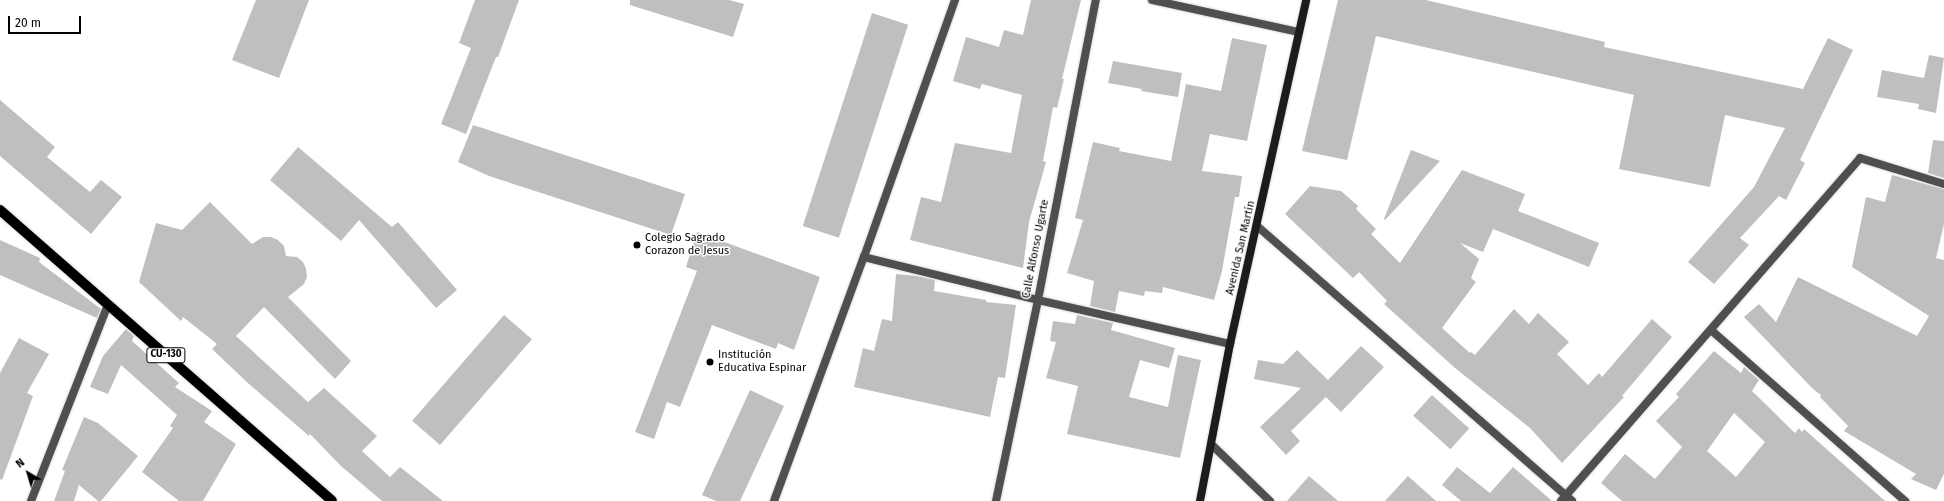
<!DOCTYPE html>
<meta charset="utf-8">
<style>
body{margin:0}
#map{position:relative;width:1944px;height:501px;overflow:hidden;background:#fff;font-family:"Fira Sans",sans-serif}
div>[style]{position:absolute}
.building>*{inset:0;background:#bfbfbf;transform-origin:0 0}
.roads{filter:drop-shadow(0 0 1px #dbdbdb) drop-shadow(0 0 1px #dbdbdb)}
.street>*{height:8px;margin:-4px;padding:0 4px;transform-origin:4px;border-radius:4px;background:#4f4f4f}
.secondary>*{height:8px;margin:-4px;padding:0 4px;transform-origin:4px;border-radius:4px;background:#1c1c1c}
.primary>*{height:10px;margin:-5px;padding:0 5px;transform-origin:5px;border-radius:5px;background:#000}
.dots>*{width:11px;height:11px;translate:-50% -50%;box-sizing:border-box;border:2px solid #fff;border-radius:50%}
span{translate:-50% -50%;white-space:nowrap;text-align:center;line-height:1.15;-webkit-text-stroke:3px #fff;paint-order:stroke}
.shield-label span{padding:1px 3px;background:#fff;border:1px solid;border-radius:3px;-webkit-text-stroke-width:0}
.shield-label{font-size:10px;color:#000;font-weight:700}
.poi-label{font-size:11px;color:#000}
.left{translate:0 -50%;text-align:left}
.street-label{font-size:11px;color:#000}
.north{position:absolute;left:8px;top:453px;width:40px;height:40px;-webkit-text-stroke:3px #fff;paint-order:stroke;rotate:322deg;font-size:11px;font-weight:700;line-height:16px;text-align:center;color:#000}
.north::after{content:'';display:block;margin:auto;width:14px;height:18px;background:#000;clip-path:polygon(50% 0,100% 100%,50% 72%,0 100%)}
.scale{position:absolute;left:8px;top:16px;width:73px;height:18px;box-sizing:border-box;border:2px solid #000;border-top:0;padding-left:5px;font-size:12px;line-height:14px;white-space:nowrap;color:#000;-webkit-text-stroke:3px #fff;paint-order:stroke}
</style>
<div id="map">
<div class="building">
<i style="clip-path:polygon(256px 0,309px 0,279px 78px,232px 60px)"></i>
<i style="clip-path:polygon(475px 0,519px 0,498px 57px,496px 57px,466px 134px,441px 124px,471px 48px,459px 43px)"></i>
<i style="clip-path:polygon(630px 0,729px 0,744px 4px,733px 37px,630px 5px)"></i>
<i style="clip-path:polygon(1031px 0,1081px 0,1062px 79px,1064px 79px,1057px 108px,1053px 107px,1043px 161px,1046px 162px,1029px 222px,1023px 268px,910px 240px,921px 197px,941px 202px,955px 143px,1011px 153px,1022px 95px,982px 84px,980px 89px,953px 81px,966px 37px,999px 47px,1004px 30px,1023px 35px)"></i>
<i style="clip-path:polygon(1338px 0,1426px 0,1605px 42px,1604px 47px,1803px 89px,1828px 38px,1853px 50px,1800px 160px,1805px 163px,1786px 200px,1779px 196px,1740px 238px,1749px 245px,1714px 284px,1688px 262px,1754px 187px,1785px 128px,1725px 115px,1710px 187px,1619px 169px,1634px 95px,1376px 36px,1347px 160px,1302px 151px)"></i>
<i style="left:872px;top:13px;width:38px;height:224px;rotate:18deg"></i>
<i style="clip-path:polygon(1232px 38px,1267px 45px,1247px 141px,1210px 134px,1202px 171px,1242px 176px,1239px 197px,1235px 197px,1222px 271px,1214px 300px,1163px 287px,1162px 293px,1145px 291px,1144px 296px,1119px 291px,1115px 312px,1090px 306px,1094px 281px,1067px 273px,1083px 220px,1075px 218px,1093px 142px,1120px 148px,1119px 151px,1171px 161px,1186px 84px,1221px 91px)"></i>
<i style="clip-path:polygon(1929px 55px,1944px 58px,1936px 113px,1918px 109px,1919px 104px,1877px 97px,1882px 70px,1924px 78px)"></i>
<i style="clip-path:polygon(1113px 61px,1182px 73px,1178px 97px,1141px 91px,1142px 89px,1108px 83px)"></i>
<i style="clip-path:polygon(0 100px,55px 147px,47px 157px,90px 192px,101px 180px,122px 197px,91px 234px,0 156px)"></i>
<i style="clip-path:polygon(473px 125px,685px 194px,671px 235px,489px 176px,458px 162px)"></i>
<i style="clip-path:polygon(1933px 140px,1944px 141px,1944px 178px,1928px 173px)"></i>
<i style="clip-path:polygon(298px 147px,392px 227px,398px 222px,457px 290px,436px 308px,359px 220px,341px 241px,270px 180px)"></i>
<i style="clip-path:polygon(1411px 150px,1440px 161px,1385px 220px,1384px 219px)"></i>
<i style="clip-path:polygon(1462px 170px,1525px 194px,1518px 211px,1599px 243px,1589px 267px,1493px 229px,1483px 252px,1460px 243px,1479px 259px,1471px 278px,1476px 282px,1442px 328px,1470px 353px,1471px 352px,1475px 355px,1514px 309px,1529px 324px,1538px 313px,1569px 342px,1557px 354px,1588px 385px,1599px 373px,1602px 377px,1652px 319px,1672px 337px,1622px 396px,1624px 397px,1562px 463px,1530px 428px,1455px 368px,1384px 304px,1387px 301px,1359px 272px,1353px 278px,1285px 214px,1310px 186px,1341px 191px,1358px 206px,1356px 209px,1376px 229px,1371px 234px,1400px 263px)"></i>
<i style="clip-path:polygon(1892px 175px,1944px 189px,1944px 224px,1936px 258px,1944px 260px,1944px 474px,1936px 490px,1911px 479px,1916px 474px,1844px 431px,1848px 426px,1820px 397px,1821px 395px,1813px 389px,1744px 317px,1759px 304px,1776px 322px,1798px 277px,1917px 336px,1929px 316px,1852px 267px,1866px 197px,1885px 202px)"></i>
<i style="clip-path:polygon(210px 202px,252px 244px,263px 237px,271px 237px,278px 240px,284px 246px,286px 256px,297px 257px,303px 262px,306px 269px,307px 277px,304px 284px,288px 297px,351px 361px,335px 379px,264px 307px,236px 336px,308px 402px,324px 388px,377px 436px,362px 451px,390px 477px,400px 467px,443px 501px,382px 501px,341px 466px,310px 434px,309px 436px,249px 384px,212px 349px,217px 344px,183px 317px,181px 321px,139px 282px,156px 223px,182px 230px)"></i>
<i style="clip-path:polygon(697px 232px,820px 277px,794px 350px,778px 343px,776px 349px,712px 325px,680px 407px,667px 402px,654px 439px,635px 432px,697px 271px,686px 267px)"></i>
<i style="clip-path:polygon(0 240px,40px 258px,39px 262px,101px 309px,97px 318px,0 275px)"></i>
<i style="clip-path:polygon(896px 274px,917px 276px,935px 280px,934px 291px,986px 300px,986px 302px,1016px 305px,1005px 378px,998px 377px,990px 417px,854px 387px,863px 348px,874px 351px,882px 319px,892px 321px)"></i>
<i style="left:504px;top:315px;width:37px;height:140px;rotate:41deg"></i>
<i style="clip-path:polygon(1077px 315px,1113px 323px,1111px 330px,1175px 348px,1169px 368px,1140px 360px,1129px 397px,1168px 407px,1178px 355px,1201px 360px,1180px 458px,1067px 434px,1078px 386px,1046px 378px,1056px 342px,1050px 341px,1053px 321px,1075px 324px)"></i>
<i style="clip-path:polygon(126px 329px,134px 336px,132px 341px,179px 383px,175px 387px,212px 411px,204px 422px,236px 444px,203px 501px,179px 501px,142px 472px,173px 428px,170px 426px,177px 415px,121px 365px,108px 394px,90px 387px,103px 356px)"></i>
<i style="clip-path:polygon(19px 338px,49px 354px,27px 393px,33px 396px,2px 480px,0 479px,0 373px)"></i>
<i style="clip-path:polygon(1361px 346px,1384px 367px,1341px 412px,1326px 397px,1291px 431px,1300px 441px,1286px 455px,1260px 427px,1301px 388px,1254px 379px,1258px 360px,1283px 364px,1297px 350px,1328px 380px)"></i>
<i style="clip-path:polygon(evenodd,1714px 351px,1741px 373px,1744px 367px,1759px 380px,1752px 391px,1795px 433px,1799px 428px,1802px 432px,1804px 429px,1885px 501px,1622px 501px,1601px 483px,1625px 454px,1655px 479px,1682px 447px,1656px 421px,1679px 397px,1676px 394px,1714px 351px,1734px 413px,1765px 442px,1736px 477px,1707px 451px,1734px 413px)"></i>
<i style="clip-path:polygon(750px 390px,784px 406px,740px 501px,716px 501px,702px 495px)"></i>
<i style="left:1432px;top:395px;width:50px;height:28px;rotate:42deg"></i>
<i style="clip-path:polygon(84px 417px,98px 423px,138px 456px,101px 501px,98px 501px,79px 485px,74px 501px,54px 501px,65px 471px,62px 470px)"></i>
<i style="clip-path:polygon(1457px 467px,1490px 493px,1513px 467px,1552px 501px,1461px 501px,1442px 485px)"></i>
<i style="clip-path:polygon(1309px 476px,1338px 501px,1287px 501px)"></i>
<i style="clip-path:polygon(1408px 476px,1436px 501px,1385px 501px)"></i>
</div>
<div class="roads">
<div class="street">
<i style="left:1152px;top:0;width:150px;rotate:12.3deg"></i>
<i style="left:1257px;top:226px;width:418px;rotate:41.1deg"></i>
<i style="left:864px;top:257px;width:179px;rotate:13.9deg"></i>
<i style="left:1038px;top:300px;width:197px;rotate:12.9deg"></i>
<i style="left:1711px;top:330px;width:259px;rotate:41.4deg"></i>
<i style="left:1212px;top:445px;width:81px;rotate:44deg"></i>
<i style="left:31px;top:501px;width:211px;rotate:-68.6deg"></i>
<i style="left:774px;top:501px;width:260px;rotate:-69.8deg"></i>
<i style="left:864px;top:257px;width:273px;rotate:-70.5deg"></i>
<i style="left:996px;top:501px;width:205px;rotate:-78.2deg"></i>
<i style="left:1038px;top:300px;width:306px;rotate:-79.1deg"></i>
<i style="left:1561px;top:501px;width:455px;rotate:-48.9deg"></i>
<i style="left:1860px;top:158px;width:88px;rotate:17.2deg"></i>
</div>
<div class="secondary">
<i style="left:1200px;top:501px;width:160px;rotate:-79.2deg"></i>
<i style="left:1230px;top:344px;width:352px;rotate:-77.5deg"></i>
</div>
<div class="primary">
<i style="left:0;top:210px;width:441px;rotate:41.2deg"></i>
</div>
</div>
<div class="dots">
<i style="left:637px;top:245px;background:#000"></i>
<i style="left:710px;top:362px;background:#000"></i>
</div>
<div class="shield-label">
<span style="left:166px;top:355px">CU-130</span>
</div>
<div class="poi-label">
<span class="left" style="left:645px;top:245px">Colegio Sagrado<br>Corazon de Jesus</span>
<span class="left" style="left:718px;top:362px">Institución<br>Educativa Espinar</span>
</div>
<div class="street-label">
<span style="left:1241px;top:248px;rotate:-77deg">Avenida San Martín</span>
<span style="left:1036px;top:249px;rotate:-79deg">Calle Alfonso Ugarte</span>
</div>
<div class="north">N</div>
<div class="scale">20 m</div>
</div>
